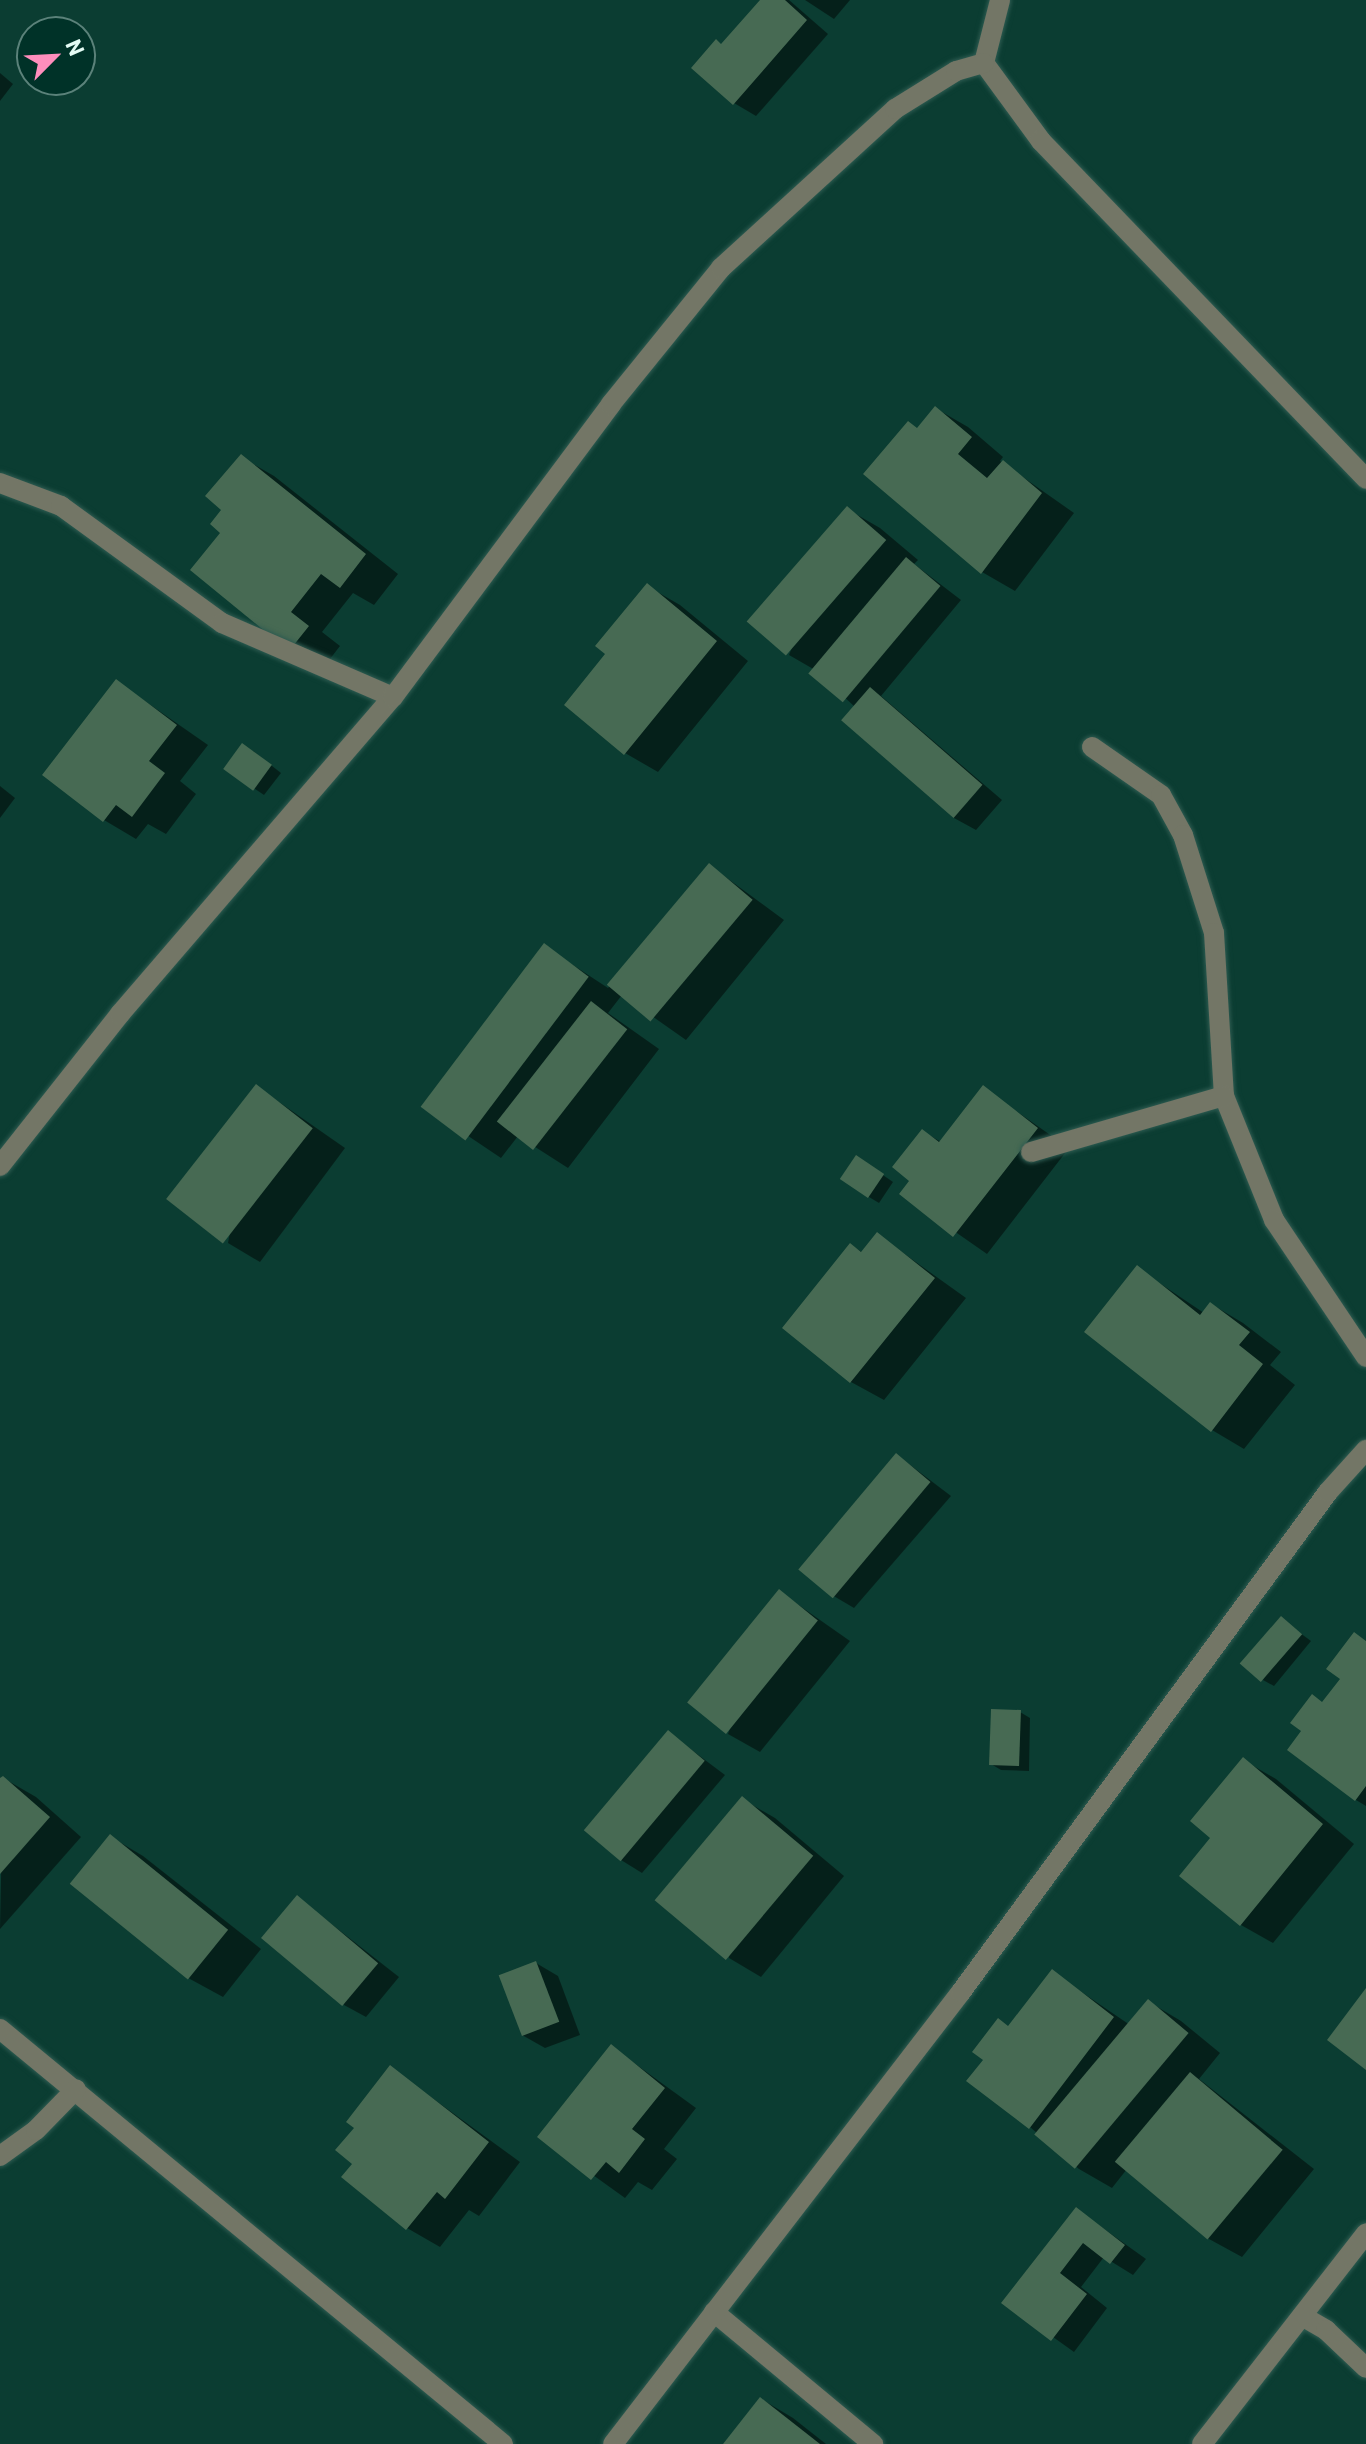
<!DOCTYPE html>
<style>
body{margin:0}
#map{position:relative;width:1366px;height:2444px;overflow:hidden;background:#0b3d32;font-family:Barlow,sans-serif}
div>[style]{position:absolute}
.shadow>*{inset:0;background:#0007}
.building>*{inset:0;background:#476a53;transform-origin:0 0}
.roads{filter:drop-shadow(0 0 2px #2e5b51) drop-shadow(0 0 2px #2e5b51)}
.street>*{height:20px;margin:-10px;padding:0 10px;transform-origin:10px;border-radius:10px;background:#737666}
span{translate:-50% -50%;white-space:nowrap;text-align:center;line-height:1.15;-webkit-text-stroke:6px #003228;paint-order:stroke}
.north{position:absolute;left:16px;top:16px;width:80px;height:80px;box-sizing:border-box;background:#003228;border:2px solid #5b827a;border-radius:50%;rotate:66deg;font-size:22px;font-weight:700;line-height:32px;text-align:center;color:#e3fbf4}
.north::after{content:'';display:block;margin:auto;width:28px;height:36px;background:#fe8ebc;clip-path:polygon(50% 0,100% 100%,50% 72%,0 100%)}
</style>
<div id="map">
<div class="shadow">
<i style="clip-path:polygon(763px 0,789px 0,828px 34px,756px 116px,734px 103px)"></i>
<i style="clip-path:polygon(805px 0,850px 0,834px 19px)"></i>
<i style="clip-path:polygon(0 73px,13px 84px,0 101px)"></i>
<i style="clip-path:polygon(935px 408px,968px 427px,1003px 457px,1000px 461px,1074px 513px,1015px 591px,982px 572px,918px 429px)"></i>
<i style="clip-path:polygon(241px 457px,274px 476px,398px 574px,374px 605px,353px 593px,322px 632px,340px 646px,323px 668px,290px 649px,223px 532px)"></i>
<i style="clip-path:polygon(847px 509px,880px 528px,918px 560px,914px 564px,961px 600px,881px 696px,1002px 800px,976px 830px,954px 818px,855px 707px,815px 670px,789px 655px)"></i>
<i style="clip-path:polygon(647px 586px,680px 605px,748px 661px,658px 772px,625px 753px,567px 704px,608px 654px)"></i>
<i style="clip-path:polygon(116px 681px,208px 745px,180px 781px,196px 794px,166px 834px,148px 824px,136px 839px,104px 820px)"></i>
<i style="clip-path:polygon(253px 751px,281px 773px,264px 795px,225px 769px)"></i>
<i style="clip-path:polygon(0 786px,15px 798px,0 818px)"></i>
<i style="clip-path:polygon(709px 865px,784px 920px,686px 1040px,622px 995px,608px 1013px,659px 1049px,568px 1168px,518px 1136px,501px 1158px,425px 1107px,544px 946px,608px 988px)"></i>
<i style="clip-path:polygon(256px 1086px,345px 1148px,260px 1262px,228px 1243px)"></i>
<i style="clip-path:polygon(983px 1088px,1069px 1148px,987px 1254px,901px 1194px,912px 1180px,922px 1131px,941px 1142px)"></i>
<i style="clip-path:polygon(867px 1164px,893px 1182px,879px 1203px,869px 1197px)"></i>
<i style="clip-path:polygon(878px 1235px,966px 1298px,884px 1400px,851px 1382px,784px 1327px,851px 1245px,863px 1253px)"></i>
<i style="clip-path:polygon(1137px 1268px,1204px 1313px,1211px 1304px,1243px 1323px,1281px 1352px,1270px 1365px,1295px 1385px,1244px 1449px,1212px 1430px)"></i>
<i style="clip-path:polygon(897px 1455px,951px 1496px,854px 1608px,832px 1595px)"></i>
<i style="clip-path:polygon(780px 1592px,850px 1641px,760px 1752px,728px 1734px)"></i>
<i style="clip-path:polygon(1281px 1619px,1311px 1641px,1274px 1686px,1263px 1680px)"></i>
<i style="clip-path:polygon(1355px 1634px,1366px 1641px,1366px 1806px,1356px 1800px,1324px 1703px,1342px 1679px)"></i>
<i style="clip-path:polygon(1020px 1712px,1030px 1718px,1029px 1771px,1001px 1770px,991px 1764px)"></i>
<i style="clip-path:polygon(669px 1733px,725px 1775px,642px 1873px,621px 1860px)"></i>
<i style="clip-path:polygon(1243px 1760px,1276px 1779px,1354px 1844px,1273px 1943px,1241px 1925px,1212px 1838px)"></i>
<i style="clip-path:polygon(3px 1778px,36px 1797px,81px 1837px,0 1929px)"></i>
<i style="clip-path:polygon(742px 1799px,775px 1818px,844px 1876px,761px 1977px,729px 1958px)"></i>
<i style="clip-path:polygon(111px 1837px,143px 1856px,261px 1949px,223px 1997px,190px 1979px,73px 1885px)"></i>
<i style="clip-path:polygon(298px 1898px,399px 1977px,366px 2017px,344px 2005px)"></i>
<i style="clip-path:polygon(536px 1963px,558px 1976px,580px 2035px,545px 2048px,522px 2035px)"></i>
<i style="clip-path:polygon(1052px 1972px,1130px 2025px,1149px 2002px,1181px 2021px,1220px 2053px,1199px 2079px,1314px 2169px,1242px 2257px,1209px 2239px,1127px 2169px,1112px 2188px,1079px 2169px,1030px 2127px,1010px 2027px)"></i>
<i style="clip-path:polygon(612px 2047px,696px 2108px,664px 2149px,677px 2159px,652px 2190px,638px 2182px,625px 2198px,540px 2137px)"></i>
<i style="clip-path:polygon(391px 2068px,520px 2162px,479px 2216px,469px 2210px,440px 2247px,407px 2228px,344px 2177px,355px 2164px,357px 2128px)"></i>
<i style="clip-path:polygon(1076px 2209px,1146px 2259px,1133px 2275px,1104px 2257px,1081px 2287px,1107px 2308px,1074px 2352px,1004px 2302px)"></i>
<i style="clip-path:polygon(761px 2399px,793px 2418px,826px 2444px,725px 2444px)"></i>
</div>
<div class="building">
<i style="clip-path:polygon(760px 0,785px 0,807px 20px,733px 105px,691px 68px,716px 39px,721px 44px)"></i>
<i style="clip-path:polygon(935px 406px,972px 437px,958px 454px,987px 478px,1003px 460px,1042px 493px,981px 574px,863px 474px,908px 421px,917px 428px)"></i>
<i style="clip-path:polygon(241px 454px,366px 554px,340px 588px,321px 574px,291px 612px,309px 626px,289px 651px,190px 570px,220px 533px,210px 524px,221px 510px,205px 496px)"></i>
<i style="left:847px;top:506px;width:52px;height:153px;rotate:41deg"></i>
<i style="left:906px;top:557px;width:45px;height:152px;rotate:40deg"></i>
<i style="clip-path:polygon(647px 583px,717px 641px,624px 755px,564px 705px,605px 654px,595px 646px)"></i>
<i style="clip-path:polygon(116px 679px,177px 725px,149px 761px,165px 773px,132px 817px,116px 805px,103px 822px,42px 775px)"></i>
<i style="left:870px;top:687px;width:149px;height:44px;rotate:41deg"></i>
<i style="left:242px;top:743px;width:37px;height:32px;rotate:36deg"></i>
<i style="left:709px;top:863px;width:57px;height:159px;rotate:40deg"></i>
<i style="left:544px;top:943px;width:56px;height:205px;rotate:37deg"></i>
<i style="left:591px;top:1001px;width:46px;height:153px;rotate:38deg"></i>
<i style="left:256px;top:1084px;width:72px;height:146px;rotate:38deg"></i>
<i style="clip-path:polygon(983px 1085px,1038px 1128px,953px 1237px,899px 1194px,909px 1181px,892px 1167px,922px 1129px,939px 1142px)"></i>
<i style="left:856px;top:1155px;width:34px;height:29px;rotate:34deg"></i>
<i style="clip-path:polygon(877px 1232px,935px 1278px,850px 1383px,782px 1328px,850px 1243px,861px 1252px)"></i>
<i style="clip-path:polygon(1137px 1265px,1200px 1315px,1210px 1302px,1250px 1332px,1239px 1345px,1263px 1364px,1211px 1432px,1084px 1332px)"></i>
<i style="left:896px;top:1453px;width:45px;height:152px;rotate:40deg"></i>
<i style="left:779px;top:1589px;width:50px;height:146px;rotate:39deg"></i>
<i style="left:1281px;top:1616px;width:28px;height:63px;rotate:41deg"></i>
<i style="clip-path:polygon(1354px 1632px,1366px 1641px,1366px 1786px,1355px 1801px,1287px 1750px,1301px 1731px,1290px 1723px,1312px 1694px,1322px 1702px,1340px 1679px,1326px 1669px)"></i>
<i style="left:991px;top:1709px;width:30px;height:56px;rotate:2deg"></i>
<i style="left:668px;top:1730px;width:48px;height:131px;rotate:40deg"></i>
<i style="clip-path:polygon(1243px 1757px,1323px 1824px,1240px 1926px,1179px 1876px,1210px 1838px,1190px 1821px)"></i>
<i style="clip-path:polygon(3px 1776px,50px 1817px,0 1874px,0 1778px)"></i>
<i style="left:742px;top:1796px;width:93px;height:136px;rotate:40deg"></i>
<i style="left:110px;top:1834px;width:152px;height:64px;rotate:39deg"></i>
<i style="left:297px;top:1895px;width:106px;height:56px;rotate:40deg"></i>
<i style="left:536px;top:1961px;width:65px;height:40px;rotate:69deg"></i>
<i style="clip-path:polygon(1052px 1969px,1114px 2017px,1029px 2129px,966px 2081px,983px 2060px,972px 2052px,998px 2018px,1008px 2026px)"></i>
<i style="clip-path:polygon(1366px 1988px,1366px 2070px,1327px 2040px)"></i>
<i style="left:1148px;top:1999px;width:53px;height:177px;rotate:40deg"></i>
<i style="clip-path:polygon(611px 2044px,665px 2088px,632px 2129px,645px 2139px,619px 2173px,606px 2162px,591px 2180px,537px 2137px)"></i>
<i style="clip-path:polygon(390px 2065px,489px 2142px,445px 2199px,437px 2192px,406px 2230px,341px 2177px,352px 2164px,335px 2150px,354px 2128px,346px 2122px)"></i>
<i style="left:1190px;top:2072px;width:121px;height:117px;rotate:40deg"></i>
<i style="clip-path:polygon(1076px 2207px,1125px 2245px,1110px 2264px,1083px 2243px,1060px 2273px,1087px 2294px,1051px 2341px,1001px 2303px)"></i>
<i style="clip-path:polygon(760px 2397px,820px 2444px,723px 2444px)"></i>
</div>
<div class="roads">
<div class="street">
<i style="left:984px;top:63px;width:97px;rotate:53.8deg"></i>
<i style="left:1041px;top:141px;width:469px;rotate:46.1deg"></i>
<i style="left:984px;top:63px;width:65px;rotate:-75.7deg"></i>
<i style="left:0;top:483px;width:65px;rotate:20.7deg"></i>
<i style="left:61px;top:506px;width:199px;rotate:36deg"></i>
<i style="left:222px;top:623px;width:186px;rotate:23.4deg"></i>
<i style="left:1092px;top:747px;width:84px;rotate:34.8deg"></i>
<i style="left:1161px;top:795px;width:46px;rotate:61.2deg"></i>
<i style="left:1183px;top:835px;width:103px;rotate:72.4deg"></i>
<i style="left:1214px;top:933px;width:163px;rotate:86.5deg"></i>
<i style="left:1224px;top:1096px;width:134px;rotate:68deg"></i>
<i style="left:1274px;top:1220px;width:165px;rotate:56.1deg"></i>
<i style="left:1031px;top:1152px;width:201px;rotate:-16.2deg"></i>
<i style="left:0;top:1166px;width:194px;rotate:-51.7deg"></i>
<i style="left:120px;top:1014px;width:418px;rotate:-49.3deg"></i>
<i style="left:393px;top:697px;width:365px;rotate:-53.3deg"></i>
<i style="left:611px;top:404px;width:175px;rotate:-51deg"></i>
<i style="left:721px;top:268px;width:236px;rotate:-42.4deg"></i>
<i style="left:895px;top:109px;width:72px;rotate:-31.9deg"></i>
<i style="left:956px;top:71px;width:29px;rotate:-16deg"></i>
<i style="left:0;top:2029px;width:652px;rotate:39.52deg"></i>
<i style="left:0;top:2156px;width:44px;rotate:-35.8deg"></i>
<i style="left:36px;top:2130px;width:57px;rotate:-45.7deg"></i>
<i style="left:714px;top:2312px;width:207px;rotate:39.7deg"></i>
<i style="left:1302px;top:2316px;width:28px;rotate:30deg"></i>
<i style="left:1326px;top:2330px;width:55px;rotate:43.5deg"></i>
<i style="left:613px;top:2444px;width:570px;rotate:-52.41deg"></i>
<i style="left:961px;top:1992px;width:620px;rotate:-53.72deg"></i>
<i style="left:1328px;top:1492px;width:57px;rotate:-47.9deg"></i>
<i style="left:1202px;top:2444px;width:267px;rotate:-52.1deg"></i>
</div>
</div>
<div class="north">N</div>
</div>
